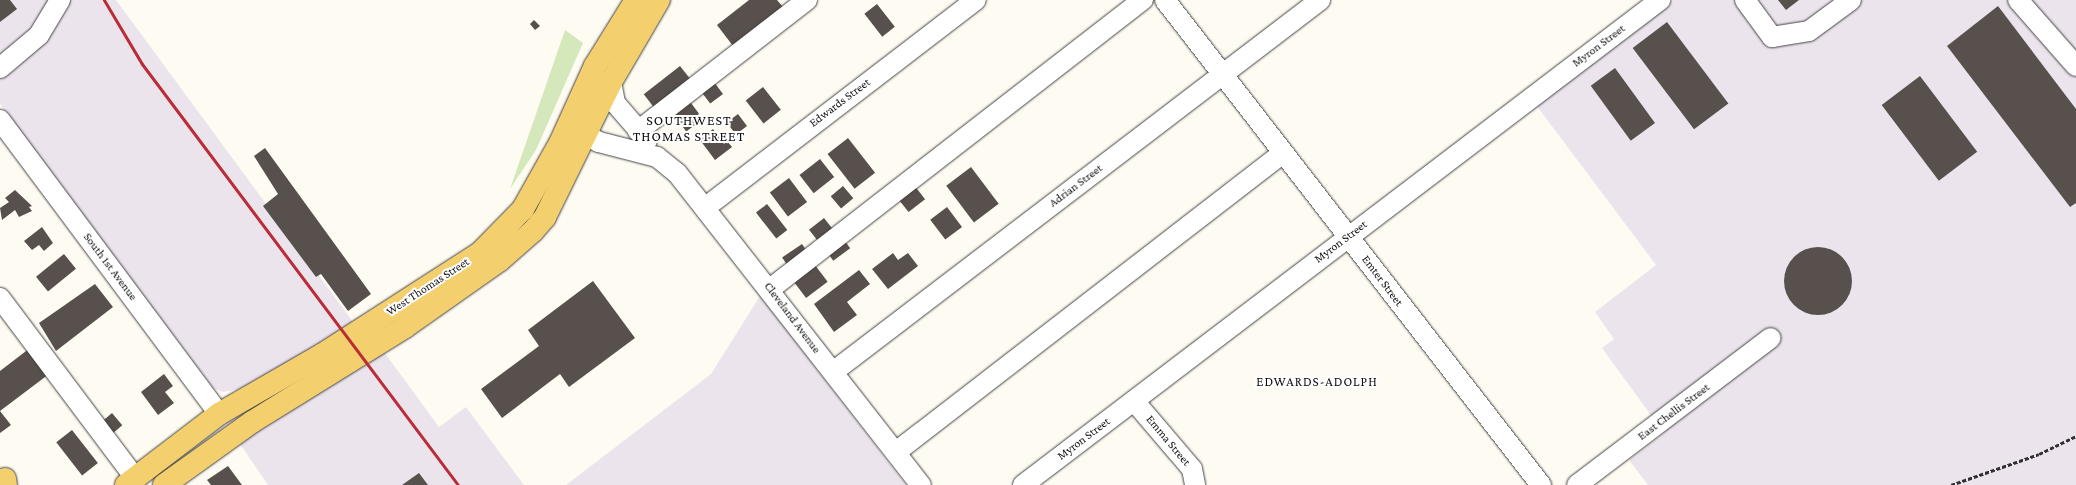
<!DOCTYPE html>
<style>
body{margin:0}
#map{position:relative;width:2076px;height:485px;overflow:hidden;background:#fefcf2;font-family:"Crimson Pro",serif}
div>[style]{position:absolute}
.industrial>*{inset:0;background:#ece4ed}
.green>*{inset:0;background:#d4e8bc}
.building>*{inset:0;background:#58504c;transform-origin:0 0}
.round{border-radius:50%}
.path>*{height:2.5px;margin-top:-1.25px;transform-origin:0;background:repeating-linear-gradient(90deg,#313131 0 4px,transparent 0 6px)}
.roads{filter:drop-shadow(0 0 1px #424242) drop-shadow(0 0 1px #424242)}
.minor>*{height:20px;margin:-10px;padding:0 10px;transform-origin:10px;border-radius:10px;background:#fff}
.major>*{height:22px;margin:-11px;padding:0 11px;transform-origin:11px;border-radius:11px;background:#f3cf6e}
.rail>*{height:3px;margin:-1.5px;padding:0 1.5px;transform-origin:1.5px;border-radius:1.5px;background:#ba2c36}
span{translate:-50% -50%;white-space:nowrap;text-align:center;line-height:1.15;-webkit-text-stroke:4px #fff;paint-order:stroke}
.street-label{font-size:12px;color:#0f0f0f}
.neighbourhood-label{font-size:13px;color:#0f0f0f;letter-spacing:1px}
.quarter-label{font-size:14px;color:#0f0f0f;letter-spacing:1px}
</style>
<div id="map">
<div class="industrial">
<i style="clip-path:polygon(0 0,116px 0,356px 326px,240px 389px,223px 392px,213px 388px,0 104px)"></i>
<i style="clip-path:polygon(1674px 0,2076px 0,2076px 485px,1648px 485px,1629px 460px,1664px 433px,1602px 348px,1614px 339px,1595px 312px,1656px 265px,1536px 105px)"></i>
<i style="clip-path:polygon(760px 296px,906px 485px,566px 485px,711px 374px)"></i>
<i style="clip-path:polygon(371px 334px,439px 427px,466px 407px,524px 485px,268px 485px,238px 441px)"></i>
</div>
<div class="green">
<i style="clip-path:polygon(565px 30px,583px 43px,536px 150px,510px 189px)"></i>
</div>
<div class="building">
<i style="clip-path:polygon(0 0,10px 0,17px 9px,0 22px)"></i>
<i style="clip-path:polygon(749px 0,777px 0,783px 7px,733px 46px,717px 25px)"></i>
<i style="clip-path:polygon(1778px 0,1799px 0,1786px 10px)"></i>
<i style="left:877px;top:4px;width:29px;height:16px;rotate:52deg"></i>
<i style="clip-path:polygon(1998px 6px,2076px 109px,2076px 203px,2070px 207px,1947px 46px)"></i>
<i style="clip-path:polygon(534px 20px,540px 26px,535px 30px,530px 24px)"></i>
<i style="left:1667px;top:22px;width:102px;height:43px;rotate:53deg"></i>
<i style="left:680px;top:66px;width:16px;height:46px;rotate:52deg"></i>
<i style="left:1615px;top:68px;width:68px;height:30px;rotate:54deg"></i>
<i style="left:1920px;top:76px;width:95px;height:48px;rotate:53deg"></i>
<i style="left:714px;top:82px;width:15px;height:16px;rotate:53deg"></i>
<i style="left:763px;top:87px;width:29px;height:22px;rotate:52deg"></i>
<i style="left:688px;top:99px;width:25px;height:21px;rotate:53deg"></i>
<i style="left:738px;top:114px;width:15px;height:14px;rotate:53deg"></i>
<i style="clip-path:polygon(713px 129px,724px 144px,727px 141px,732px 147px,715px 160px,700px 140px)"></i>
<i style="left:848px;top:138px;width:44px;height:26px;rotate:52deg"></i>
<i style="clip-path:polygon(265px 148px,371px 294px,348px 311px,321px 274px,316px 277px,263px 206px,278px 194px,254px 156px)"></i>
<i style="left:820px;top:159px;width:23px;height:26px;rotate:52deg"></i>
<i style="left:971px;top:167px;width:46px;height:31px;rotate:53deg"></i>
<i style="left:789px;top:178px;width:30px;height:24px;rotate:53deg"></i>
<i style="left:914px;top:185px;width:18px;height:21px;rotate:52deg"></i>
<i style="left:843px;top:186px;width:16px;height:16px;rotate:50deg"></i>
<i style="clip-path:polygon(15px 190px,32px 206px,29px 207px,32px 211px,19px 217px,15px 210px,2px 220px,0 208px,9px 202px,5px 198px)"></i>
<i style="left:767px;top:204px;width:33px;height:14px;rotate:52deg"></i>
<i style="left:947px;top:207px;width:25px;height:21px;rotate:53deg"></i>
<i style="left:824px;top:218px;width:16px;height:19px;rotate:52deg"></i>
<i style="clip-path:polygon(42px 227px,53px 243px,44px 251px,39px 245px,32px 250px,24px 241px)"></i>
<i style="left:842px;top:237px;width:14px;height:21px;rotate:54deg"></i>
<i style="left:802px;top:244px;width:11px;height:24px;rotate:56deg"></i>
<i class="round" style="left:1784px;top:247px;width:68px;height:68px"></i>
<i style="clip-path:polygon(893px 253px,898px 260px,908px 253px,918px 266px,888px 289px,872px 269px)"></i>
<i style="left:64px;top:254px;width:19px;height:36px;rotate:51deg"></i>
<i style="left:815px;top:265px;width:21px;height:27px;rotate:53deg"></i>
<i style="clip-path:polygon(859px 270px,870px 284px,847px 302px,857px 315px,834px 332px,814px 304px)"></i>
<i style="clip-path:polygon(593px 281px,635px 338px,569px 387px,560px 374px,502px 418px,481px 389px,539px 346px,528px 330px)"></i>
<i style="clip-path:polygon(95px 284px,113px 307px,56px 351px,39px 323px)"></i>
<i style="clip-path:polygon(30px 348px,49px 374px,0 411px,11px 425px,0 433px,0 371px)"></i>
<i style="clip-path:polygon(164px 374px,173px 386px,165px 392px,174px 403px,158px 415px,141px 392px)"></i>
<i style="left:112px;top:413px;width:16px;height:15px;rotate:50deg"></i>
<i style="left:72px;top:430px;width:42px;height:20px;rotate:52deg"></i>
<i style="clip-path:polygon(228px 466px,242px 485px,211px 485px,207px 480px)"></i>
<i style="clip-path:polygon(419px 473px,428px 485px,402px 485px)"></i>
</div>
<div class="path">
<i style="left:1951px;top:485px;width:93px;rotate:-19.4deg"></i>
<i style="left:2039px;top:454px;width:41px;rotate:-25.9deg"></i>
</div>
<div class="roads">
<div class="minor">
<i style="left:1165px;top:0;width:614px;rotate:52.22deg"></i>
<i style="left:1745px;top:0;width:46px;rotate:53.9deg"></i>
<i style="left:1772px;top:37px;width:37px;rotate:-9deg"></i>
<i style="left:1809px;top:31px;width:52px;rotate:-36.4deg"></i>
<i style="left:2018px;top:0;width:88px;rotate:48.7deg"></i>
<i style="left:0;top:68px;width:51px;rotate:-40.2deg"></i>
<i style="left:39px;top:35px;width:41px;rotate:-59deg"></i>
<i style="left:611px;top:82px;width:21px;rotate:79deg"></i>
<i style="left:615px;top:103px;width:49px;rotate:49.1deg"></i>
<i style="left:0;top:120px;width:367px;rotate:53.3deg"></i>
<i style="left:571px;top:126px;width:32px;rotate:30deg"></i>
<i style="left:599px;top:142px;width:60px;rotate:14.5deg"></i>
<i style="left:657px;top:157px;width:26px;rotate:39deg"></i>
<i style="left:677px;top:173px;width:396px;rotate:52deg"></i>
<i style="left:638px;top:131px;width:214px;rotate:-37.8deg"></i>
<i style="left:706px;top:207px;width:340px;rotate:-37.5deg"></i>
<i style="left:770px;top:289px;width:472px;rotate:-37.8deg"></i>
<i style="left:0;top:298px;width:225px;rotate:53.1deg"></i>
<i style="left:833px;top:372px;width:613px;rotate:-37.37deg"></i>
<i style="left:1134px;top:401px;width:89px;rotate:49.5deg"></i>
<i style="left:1192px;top:469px;width:16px;rotate:79deg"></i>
<i style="left:896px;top:452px;width:489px;rotate:-37.7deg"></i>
<i style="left:1023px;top:485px;width:801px;rotate:-37.28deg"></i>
<i style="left:1577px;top:485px;width:243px;rotate:-37.2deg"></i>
</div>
<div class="major">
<i style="left:5px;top:479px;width:6px;rotate:81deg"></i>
<i style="left:126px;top:485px;width:117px;rotate:-37.4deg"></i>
<i style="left:219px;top:414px;width:120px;rotate:-30deg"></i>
<i style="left:323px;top:354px;width:188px;rotate:-32.8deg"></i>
<i style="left:481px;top:252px;width:60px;rotate:-45.7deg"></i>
<i style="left:523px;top:209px;width:76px;rotate:-60.7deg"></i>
<i style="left:560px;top:143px;width:85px;rotate:-65.6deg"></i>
<i style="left:595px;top:66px;width:78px;rotate:-58.2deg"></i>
<i style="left:164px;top:485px;width:108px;rotate:-35.6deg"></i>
<i style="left:252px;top:422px;width:180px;rotate:-31.8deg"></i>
<i style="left:405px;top:327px;width:115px;rotate:-35.1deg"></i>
<i style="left:499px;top:261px;width:45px;rotate:-41.4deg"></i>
<i style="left:533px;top:231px;width:18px;rotate:-49deg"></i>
<i style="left:545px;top:217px;width:150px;rotate:-63.9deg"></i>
<i style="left:611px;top:82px;width:95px;rotate:-59.7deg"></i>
</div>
</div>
<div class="rail">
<i style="left:104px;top:0;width:74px;rotate:59.3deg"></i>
<i style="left:142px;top:64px;width:526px;rotate:53.11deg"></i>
</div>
<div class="street-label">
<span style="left:1599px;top:46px;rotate:-37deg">Myron Street</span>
<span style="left:840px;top:103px;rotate:-37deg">Edwards Street</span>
<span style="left:1076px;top:186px;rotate:-37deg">Adrian Street</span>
<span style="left:1341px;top:242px;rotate:-37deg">Myron Street</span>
<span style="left:110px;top:267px;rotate:53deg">South 1st Avenue</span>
<span style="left:1382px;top:281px;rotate:53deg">Emter Street</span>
<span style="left:428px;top:287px;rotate:-33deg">West Thomas Street</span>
<span style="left:792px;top:318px;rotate:53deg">Cleveland Avenue</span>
<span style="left:1674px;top:412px;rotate:-37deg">East Chellis Street</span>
<span style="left:1084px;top:439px;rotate:-37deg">Myron Street</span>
<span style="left:1168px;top:441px;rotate:50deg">Emma Street</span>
</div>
<div class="neighbourhood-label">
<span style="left:1317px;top:382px">EDWARDS-ADOLPH</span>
</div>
<div class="quarter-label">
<span style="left:689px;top:128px">SOUTHWEST<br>THOMAS STREET</span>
</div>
</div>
